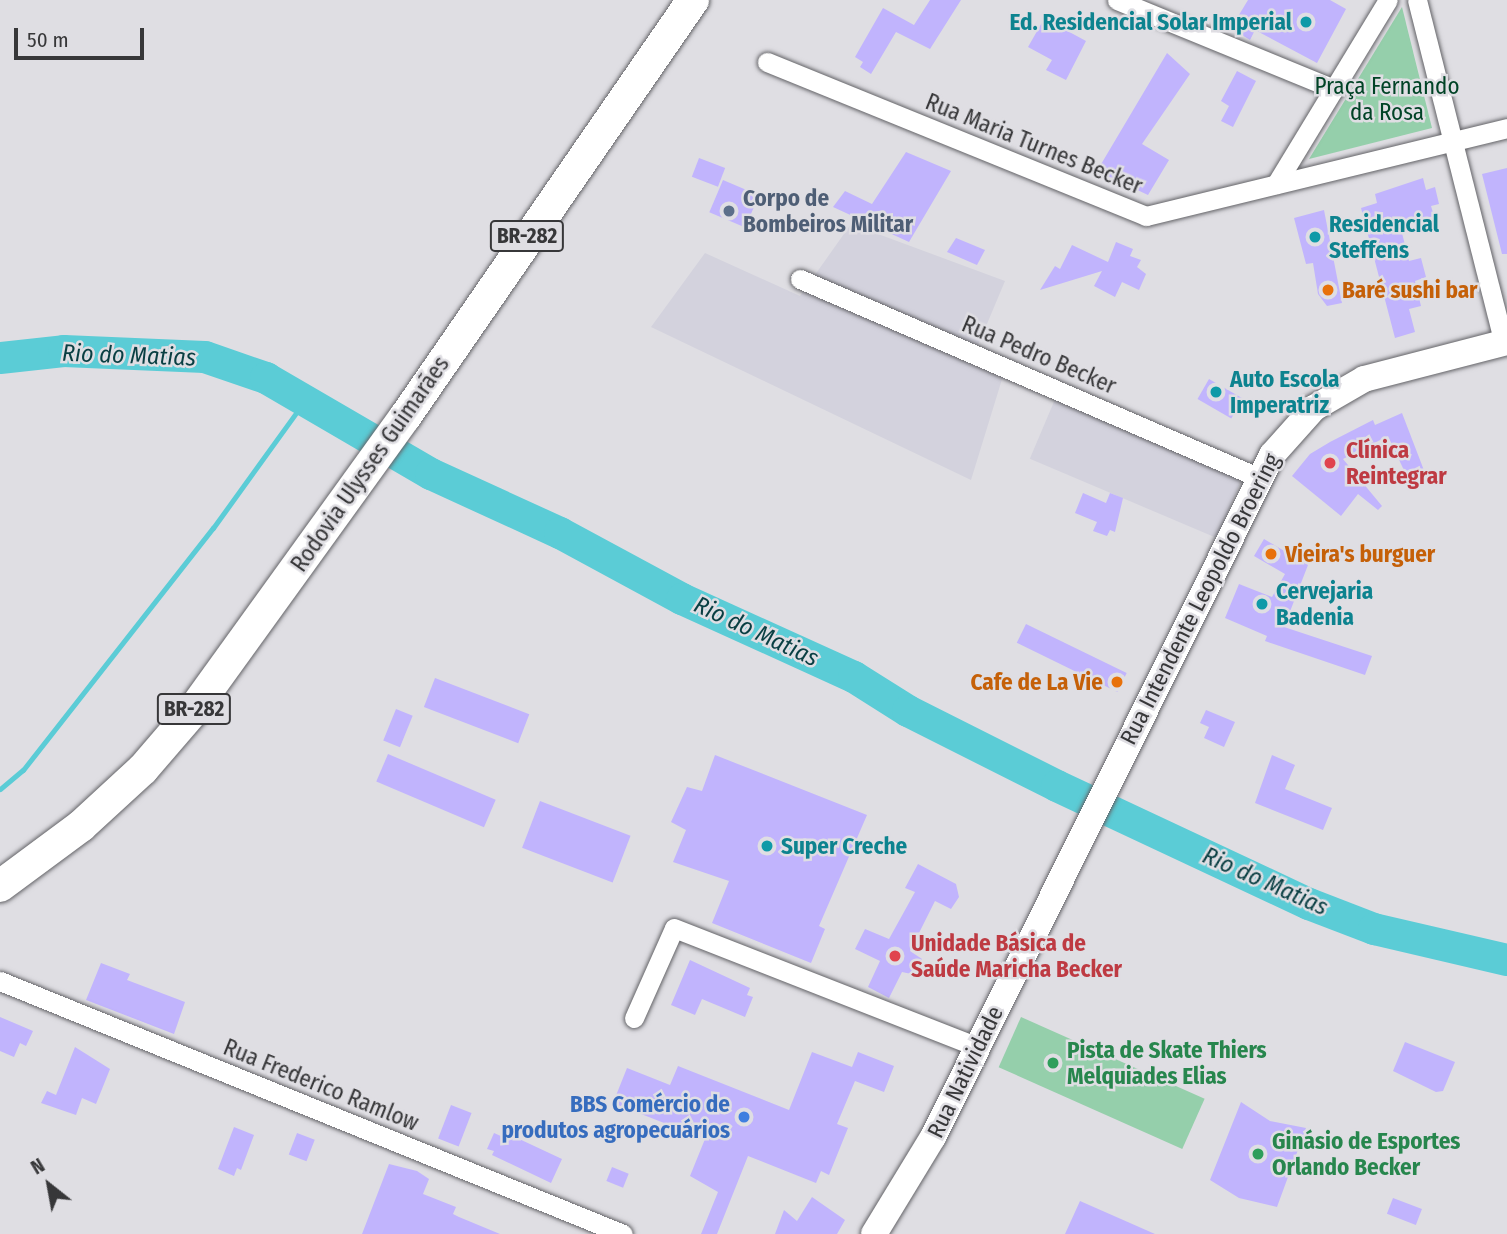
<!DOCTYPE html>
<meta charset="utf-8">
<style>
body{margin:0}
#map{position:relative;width:1507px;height:1234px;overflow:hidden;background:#dfdee3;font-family:"Fira Sans Condensed",sans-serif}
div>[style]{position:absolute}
.built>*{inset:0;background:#d3d2dd;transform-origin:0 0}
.green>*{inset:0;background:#95cfab;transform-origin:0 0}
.stream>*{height:5px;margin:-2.5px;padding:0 2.5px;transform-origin:2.5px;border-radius:2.5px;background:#5bccd6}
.river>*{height:32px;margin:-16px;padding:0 16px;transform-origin:16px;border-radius:16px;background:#5bccd6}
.building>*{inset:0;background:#c1b4fd;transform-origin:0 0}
.roads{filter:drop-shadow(0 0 2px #636367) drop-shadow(0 0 2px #636367)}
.minor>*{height:19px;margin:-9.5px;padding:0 9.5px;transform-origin:9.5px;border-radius:9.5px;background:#fff}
.secondary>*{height:26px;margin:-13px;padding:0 13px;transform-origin:13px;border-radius:13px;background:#fff}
.trunk>*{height:32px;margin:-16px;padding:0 16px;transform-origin:16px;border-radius:16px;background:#fff}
.dots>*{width:19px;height:19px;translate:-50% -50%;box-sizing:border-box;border:4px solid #dfdee3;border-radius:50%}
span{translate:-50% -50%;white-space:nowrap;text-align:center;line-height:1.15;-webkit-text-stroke:5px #dfdee3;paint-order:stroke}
.shield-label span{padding:2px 5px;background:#dfdee3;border:2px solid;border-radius:5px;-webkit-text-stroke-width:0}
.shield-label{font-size:21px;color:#373739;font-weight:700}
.culture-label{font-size:23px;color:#0d838f;font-weight:700}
.right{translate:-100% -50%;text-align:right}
.left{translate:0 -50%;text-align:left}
.park-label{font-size:23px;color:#004326}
.street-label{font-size:23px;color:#373739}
.service-label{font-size:23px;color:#4e5e75;font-weight:700}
.food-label{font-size:23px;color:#c56008;font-weight:700}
.health-label{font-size:23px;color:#be3a42;font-weight:700}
.leisure-label{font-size:23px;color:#27864d;font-weight:700}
.shop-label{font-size:23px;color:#366cbe;font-weight:700}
.water-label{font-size:24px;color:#093f43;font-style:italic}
.north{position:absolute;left:14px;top:1150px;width:70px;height:70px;-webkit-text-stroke:5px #dfdee3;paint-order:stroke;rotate:329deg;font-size:19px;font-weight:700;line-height:28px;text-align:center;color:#373739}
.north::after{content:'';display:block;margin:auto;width:24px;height:32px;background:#373739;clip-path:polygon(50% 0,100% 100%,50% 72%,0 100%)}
.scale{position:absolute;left:14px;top:28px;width:130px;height:32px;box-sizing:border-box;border:4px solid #373739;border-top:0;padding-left:9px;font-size:21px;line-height:24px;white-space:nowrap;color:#373739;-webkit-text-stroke:5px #dfdee3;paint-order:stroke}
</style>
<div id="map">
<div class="built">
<i style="clip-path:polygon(851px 224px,1005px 281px,971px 362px,1003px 376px,971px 480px,651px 327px,705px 253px,800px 296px)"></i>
<i style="left:1056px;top:397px;width:203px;height:67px;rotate:23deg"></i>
</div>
<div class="green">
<i style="clip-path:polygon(1402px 7px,1432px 128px,1309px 159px)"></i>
<i style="left:1021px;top:1017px;width:201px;height:55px;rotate:24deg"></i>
</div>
<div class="stream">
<i style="left:0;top:789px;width:30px;rotate:-40deg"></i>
<i style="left:23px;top:770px;width:308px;rotate:-51.9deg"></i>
<i style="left:213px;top:528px;width:145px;rotate:-54.2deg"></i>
<i style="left:298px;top:410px;width:17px;rotate:-33deg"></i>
</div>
<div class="river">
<i style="left:0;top:358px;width:64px;rotate:-6.2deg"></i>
<i style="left:64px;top:351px;width:141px;rotate:2.4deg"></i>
<i style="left:205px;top:357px;width:65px;rotate:19deg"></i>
<i style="left:266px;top:378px;width:191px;rotate:30.2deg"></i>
<i style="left:431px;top:474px;width:142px;rotate:24.6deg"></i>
<i style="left:560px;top:533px;width:139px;rotate:28.4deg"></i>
<i style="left:682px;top:599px;width:189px;rotate:24.4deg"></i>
<i style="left:854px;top:677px;width:64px;rotate:32.2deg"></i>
<i style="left:908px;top:711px;width:167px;rotate:26.7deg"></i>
<i style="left:1057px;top:786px;width:278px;rotate:25.1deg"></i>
<i style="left:1309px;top:904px;width:70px;rotate:21deg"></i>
<i style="left:1374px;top:929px;width:137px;rotate:13.1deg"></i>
</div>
<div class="building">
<i style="clip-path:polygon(930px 0,961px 0,930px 49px,896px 32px,871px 74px,860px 67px,863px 62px,855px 57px,883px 8px,914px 25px)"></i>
<i style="clip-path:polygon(1248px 0,1330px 0,1346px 9px,1317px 63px,1255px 30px,1250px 40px,1231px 28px)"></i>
<i style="clip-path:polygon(1048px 12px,1066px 22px,1062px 28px,1086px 41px,1066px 80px,1046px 70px,1052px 60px,1028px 47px)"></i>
<i style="clip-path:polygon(1167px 53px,1190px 74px,1142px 144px,1169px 160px,1148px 195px,1097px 171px)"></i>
<i style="clip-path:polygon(1237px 71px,1256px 81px,1233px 127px,1221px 121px,1229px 106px,1221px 101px)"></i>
<i style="clip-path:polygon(906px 152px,951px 171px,909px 242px,833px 207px,845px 191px,872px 204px)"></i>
<i style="left:699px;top:158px;width:28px;height:20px;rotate:21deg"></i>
<i style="clip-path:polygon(1507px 168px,1507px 254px,1502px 254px,1482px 174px)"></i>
<i style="clip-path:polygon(1423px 178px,1426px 190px,1435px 187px,1439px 204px,1431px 206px,1434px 216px,1400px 225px,1409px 261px,1421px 258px,1426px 277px,1415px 281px,1421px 306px,1409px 309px,1415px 332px,1395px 338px,1361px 208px,1377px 203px,1375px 194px)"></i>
<i style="left:723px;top:180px;width:39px;height:35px;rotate:23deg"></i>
<i style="clip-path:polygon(1324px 210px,1342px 303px,1327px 306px,1318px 294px,1313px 263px,1306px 264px,1294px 218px)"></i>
<i style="clip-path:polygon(956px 238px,985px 250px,977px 265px,947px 252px)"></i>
<i style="clip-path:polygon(1116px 242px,1133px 249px,1130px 256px,1141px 260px,1137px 267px,1146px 274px,1139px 290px,1122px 282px,1115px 297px,1094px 286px,1102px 271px,1040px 290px,1055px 266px,1060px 269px,1072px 245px,1108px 262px)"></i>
<i style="left:1209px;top:379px;width:39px;height:23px;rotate:30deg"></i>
<i style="clip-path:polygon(1402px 413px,1425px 473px,1408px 479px,1388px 436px,1343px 459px,1382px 506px,1378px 510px,1358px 494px,1341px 516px,1292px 476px,1310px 454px,1330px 442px,1373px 420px,1375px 425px)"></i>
<i style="clip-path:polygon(1083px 493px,1106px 503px,1110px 493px,1123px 498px,1115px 532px,1110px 530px,1107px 536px,1093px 531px,1097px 522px,1075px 513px)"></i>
<i style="clip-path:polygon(1264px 539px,1308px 565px,1284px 627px,1372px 656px,1365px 675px,1265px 641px,1267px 636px,1225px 618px,1239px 584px,1272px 597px,1285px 574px,1254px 556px)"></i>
<i style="left:1026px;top:624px;width:112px;height:21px;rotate:26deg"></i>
<i style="left:435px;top:678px;width:101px;height:31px;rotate:21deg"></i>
<i style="left:396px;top:709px;width:18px;height:34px;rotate:22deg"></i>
<i style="clip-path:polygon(1206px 710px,1235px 722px,1224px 747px,1204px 738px,1209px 727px,1200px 723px)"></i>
<i style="left:388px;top:754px;width:117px;height:30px;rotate:23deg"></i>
<i style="clip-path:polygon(715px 755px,867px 815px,819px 926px,825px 929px,811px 963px,712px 923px,729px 881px,673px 862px,686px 830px,671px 822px,687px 787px,702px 791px)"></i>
<i style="clip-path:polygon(1272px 755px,1295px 765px,1285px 789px,1332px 808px,1323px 830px,1255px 803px)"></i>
<i style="left:540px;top:801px;width:97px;height:50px;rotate:21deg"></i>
<i style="clip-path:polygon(918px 864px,956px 884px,959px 897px,951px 909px,935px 901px,910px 951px,922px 959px,916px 975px,902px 972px,889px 998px,868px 987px,880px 961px,855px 949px,865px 929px,889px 939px,915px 892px,905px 888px)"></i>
<i style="clip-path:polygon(690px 960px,750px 988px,747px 995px,753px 997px,745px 1017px,702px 999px,695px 1015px,671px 1005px)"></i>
<i style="clip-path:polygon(101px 963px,130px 974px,127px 980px,185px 1002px,174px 1034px,86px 1000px)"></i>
<i style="clip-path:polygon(0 1017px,33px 1031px,26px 1046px,20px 1043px,14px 1057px,0 1051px)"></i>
<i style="clip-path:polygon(1405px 1042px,1455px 1062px,1443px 1091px,1436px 1092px,1393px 1071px)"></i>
<i style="clip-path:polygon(75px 1047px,110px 1069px,96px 1104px,82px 1098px,76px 1115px,41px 1103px,47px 1091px,56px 1095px)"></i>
<i style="clip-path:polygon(812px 1052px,852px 1067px,858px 1052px,894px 1066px,884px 1092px,855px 1081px,837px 1124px,848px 1128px,829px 1175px,821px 1171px,816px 1183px,748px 1156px,717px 1234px,701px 1234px,718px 1192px,690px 1176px,705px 1139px,613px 1103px,627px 1068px,670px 1085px,678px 1066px,789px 1110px)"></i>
<i style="clip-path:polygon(1241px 1102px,1270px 1121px,1306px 1128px,1277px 1207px,1239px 1198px,1210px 1180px)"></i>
<i style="left:451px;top:1105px;width:22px;height:36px;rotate:21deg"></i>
<i style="clip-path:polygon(234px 1127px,254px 1135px,241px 1170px,237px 1168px,234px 1176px,218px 1169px)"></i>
<i style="clip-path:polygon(504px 1132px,562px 1159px,551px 1183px,492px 1155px,494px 1151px,487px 1149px,494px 1133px,503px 1137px)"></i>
<i style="left:297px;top:1133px;width:19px;height:23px;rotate:21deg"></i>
<i style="clip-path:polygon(389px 1164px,417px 1171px,429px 1179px,423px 1194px,456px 1207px,453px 1214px,459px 1217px,500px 1234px,362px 1234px)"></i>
<i style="left:612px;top:1167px;width:18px;height:15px;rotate:22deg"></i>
<i style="clip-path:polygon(812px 1197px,845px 1220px,837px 1234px,775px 1234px,784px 1210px,797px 1221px)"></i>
<i style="left:1393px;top:1198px;width:31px;height:17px;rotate:21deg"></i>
<i style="clip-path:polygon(1080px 1201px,1155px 1234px,1065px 1234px)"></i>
</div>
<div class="roads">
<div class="minor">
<i style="left:1117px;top:0;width:235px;rotate:22.3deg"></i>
<i style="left:1417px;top:0;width:354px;rotate:75.8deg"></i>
<i style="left:767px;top:62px;width:409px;rotate:22.1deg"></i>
<i style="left:1146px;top:216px;width:372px;rotate:-13.7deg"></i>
<i style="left:1276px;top:184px;width:215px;rotate:-58.7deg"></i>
<i style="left:800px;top:279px;width:499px;rotate:23.4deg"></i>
<i style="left:0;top:981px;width:672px;rotate:22.1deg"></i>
<i style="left:634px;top:1018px;width:98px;rotate:-66deg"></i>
<i style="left:674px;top:928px;width:326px;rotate:21.4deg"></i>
</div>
<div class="secondary">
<i style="left:874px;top:1234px;width:114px;rotate:-58.7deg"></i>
<i style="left:933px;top:1137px;width:762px;rotate:-63.57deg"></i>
<i style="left:1272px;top:455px;width:63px;rotate:-48.2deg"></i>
<i style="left:1314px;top:408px;width:58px;rotate:-30.1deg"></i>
<i style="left:1364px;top:379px;width:148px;rotate:-14.5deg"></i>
</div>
<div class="trunk">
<i style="left:0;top:886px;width:101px;rotate:-36.5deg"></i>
<i style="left:81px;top:826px;width:84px;rotate:-42.6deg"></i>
<i style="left:143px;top:769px;width:75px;rotate:-49.3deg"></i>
<i style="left:192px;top:712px;width:364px;rotate:-54.2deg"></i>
<i style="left:405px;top:417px;width:507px;rotate:-55.37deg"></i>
</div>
</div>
<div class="dots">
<i style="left:1306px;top:22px;background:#0f9aa8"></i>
<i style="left:729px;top:211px;background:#5c6f8a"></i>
<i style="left:1315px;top:237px;background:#0f9aa8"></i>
<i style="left:1328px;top:290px;background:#e8710a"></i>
<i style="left:1216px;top:392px;background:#0f9aa8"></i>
<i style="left:1330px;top:463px;background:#e0444e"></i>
<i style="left:1271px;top:554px;background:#e8710a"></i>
<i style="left:1262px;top:604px;background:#0f9aa8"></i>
<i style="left:1117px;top:682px;background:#e8710a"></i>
<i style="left:767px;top:846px;background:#0f9aa8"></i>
<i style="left:895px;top:956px;background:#e0444e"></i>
<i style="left:1053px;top:1063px;background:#2e9e5b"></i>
<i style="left:744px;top:1117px;background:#3f7fe0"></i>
<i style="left:1258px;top:1154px;background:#2e9e5b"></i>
</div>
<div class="shield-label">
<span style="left:527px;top:236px">BR-282</span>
<span style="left:194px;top:709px">BR-282</span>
</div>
<div class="culture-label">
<span class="right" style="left:1292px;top:22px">Ed. Residencial Solar Imperial</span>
<span class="left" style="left:1329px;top:237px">Residencial<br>Steffens</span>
<span class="left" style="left:1230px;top:392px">Auto Escola<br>Imperatriz</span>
<span class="left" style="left:1276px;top:604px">Cervejaria<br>Badenia</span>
<span class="left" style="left:781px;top:846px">Super Creche</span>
</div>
<div class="park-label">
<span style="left:1387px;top:99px">Praça Fernando<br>da Rosa</span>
</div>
<div class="street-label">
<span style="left:1034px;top:144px;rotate:22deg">Rua Maria Turnes Becker</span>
<span style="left:1039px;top:355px;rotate:23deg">Rua Pedro Becker</span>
<span style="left:370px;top:464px;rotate:-55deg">Rodovia Ulysses Guimarães</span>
<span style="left:1200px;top:599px;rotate:-63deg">Rua Intendente Leopoldo Broering</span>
<span style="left:965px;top:1072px;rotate:-64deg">Rua Natividade</span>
<span style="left:321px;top:1085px;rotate:22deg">Rua Frederico Ramlow</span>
</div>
<div class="service-label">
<span class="left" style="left:743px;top:211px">Corpo de<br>Bombeiros Militar</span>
</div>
<div class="food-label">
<span class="left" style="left:1342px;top:290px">Baré sushi bar</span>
<span class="left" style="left:1285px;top:554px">Vieira's burguer</span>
<span class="right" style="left:1103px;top:682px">Cafe de La Vie</span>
</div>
<div class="health-label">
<span class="left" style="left:1346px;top:463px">Clínica<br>Reintegrar</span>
<span class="left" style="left:911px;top:956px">Unidade Básica de<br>Saúde Maricha Becker</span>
</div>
<div class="leisure-label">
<span class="left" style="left:1067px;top:1063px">Pista de Skate Thiers<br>Melquiades Elias</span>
<span class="left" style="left:1272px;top:1154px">Ginásio de Esportes<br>Orlando Becker</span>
</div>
<div class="shop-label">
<span class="right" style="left:730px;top:1117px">BBS Comércio de<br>produtos agropecuários</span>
</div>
<div class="water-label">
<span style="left:129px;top:356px;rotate:2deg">Rio do Matias</span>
<span style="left:756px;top:632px;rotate:25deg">Rio do Matias</span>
<span style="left:1265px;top:882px;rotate:24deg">Rio do Matias</span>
</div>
<div class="north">N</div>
<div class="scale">50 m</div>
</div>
